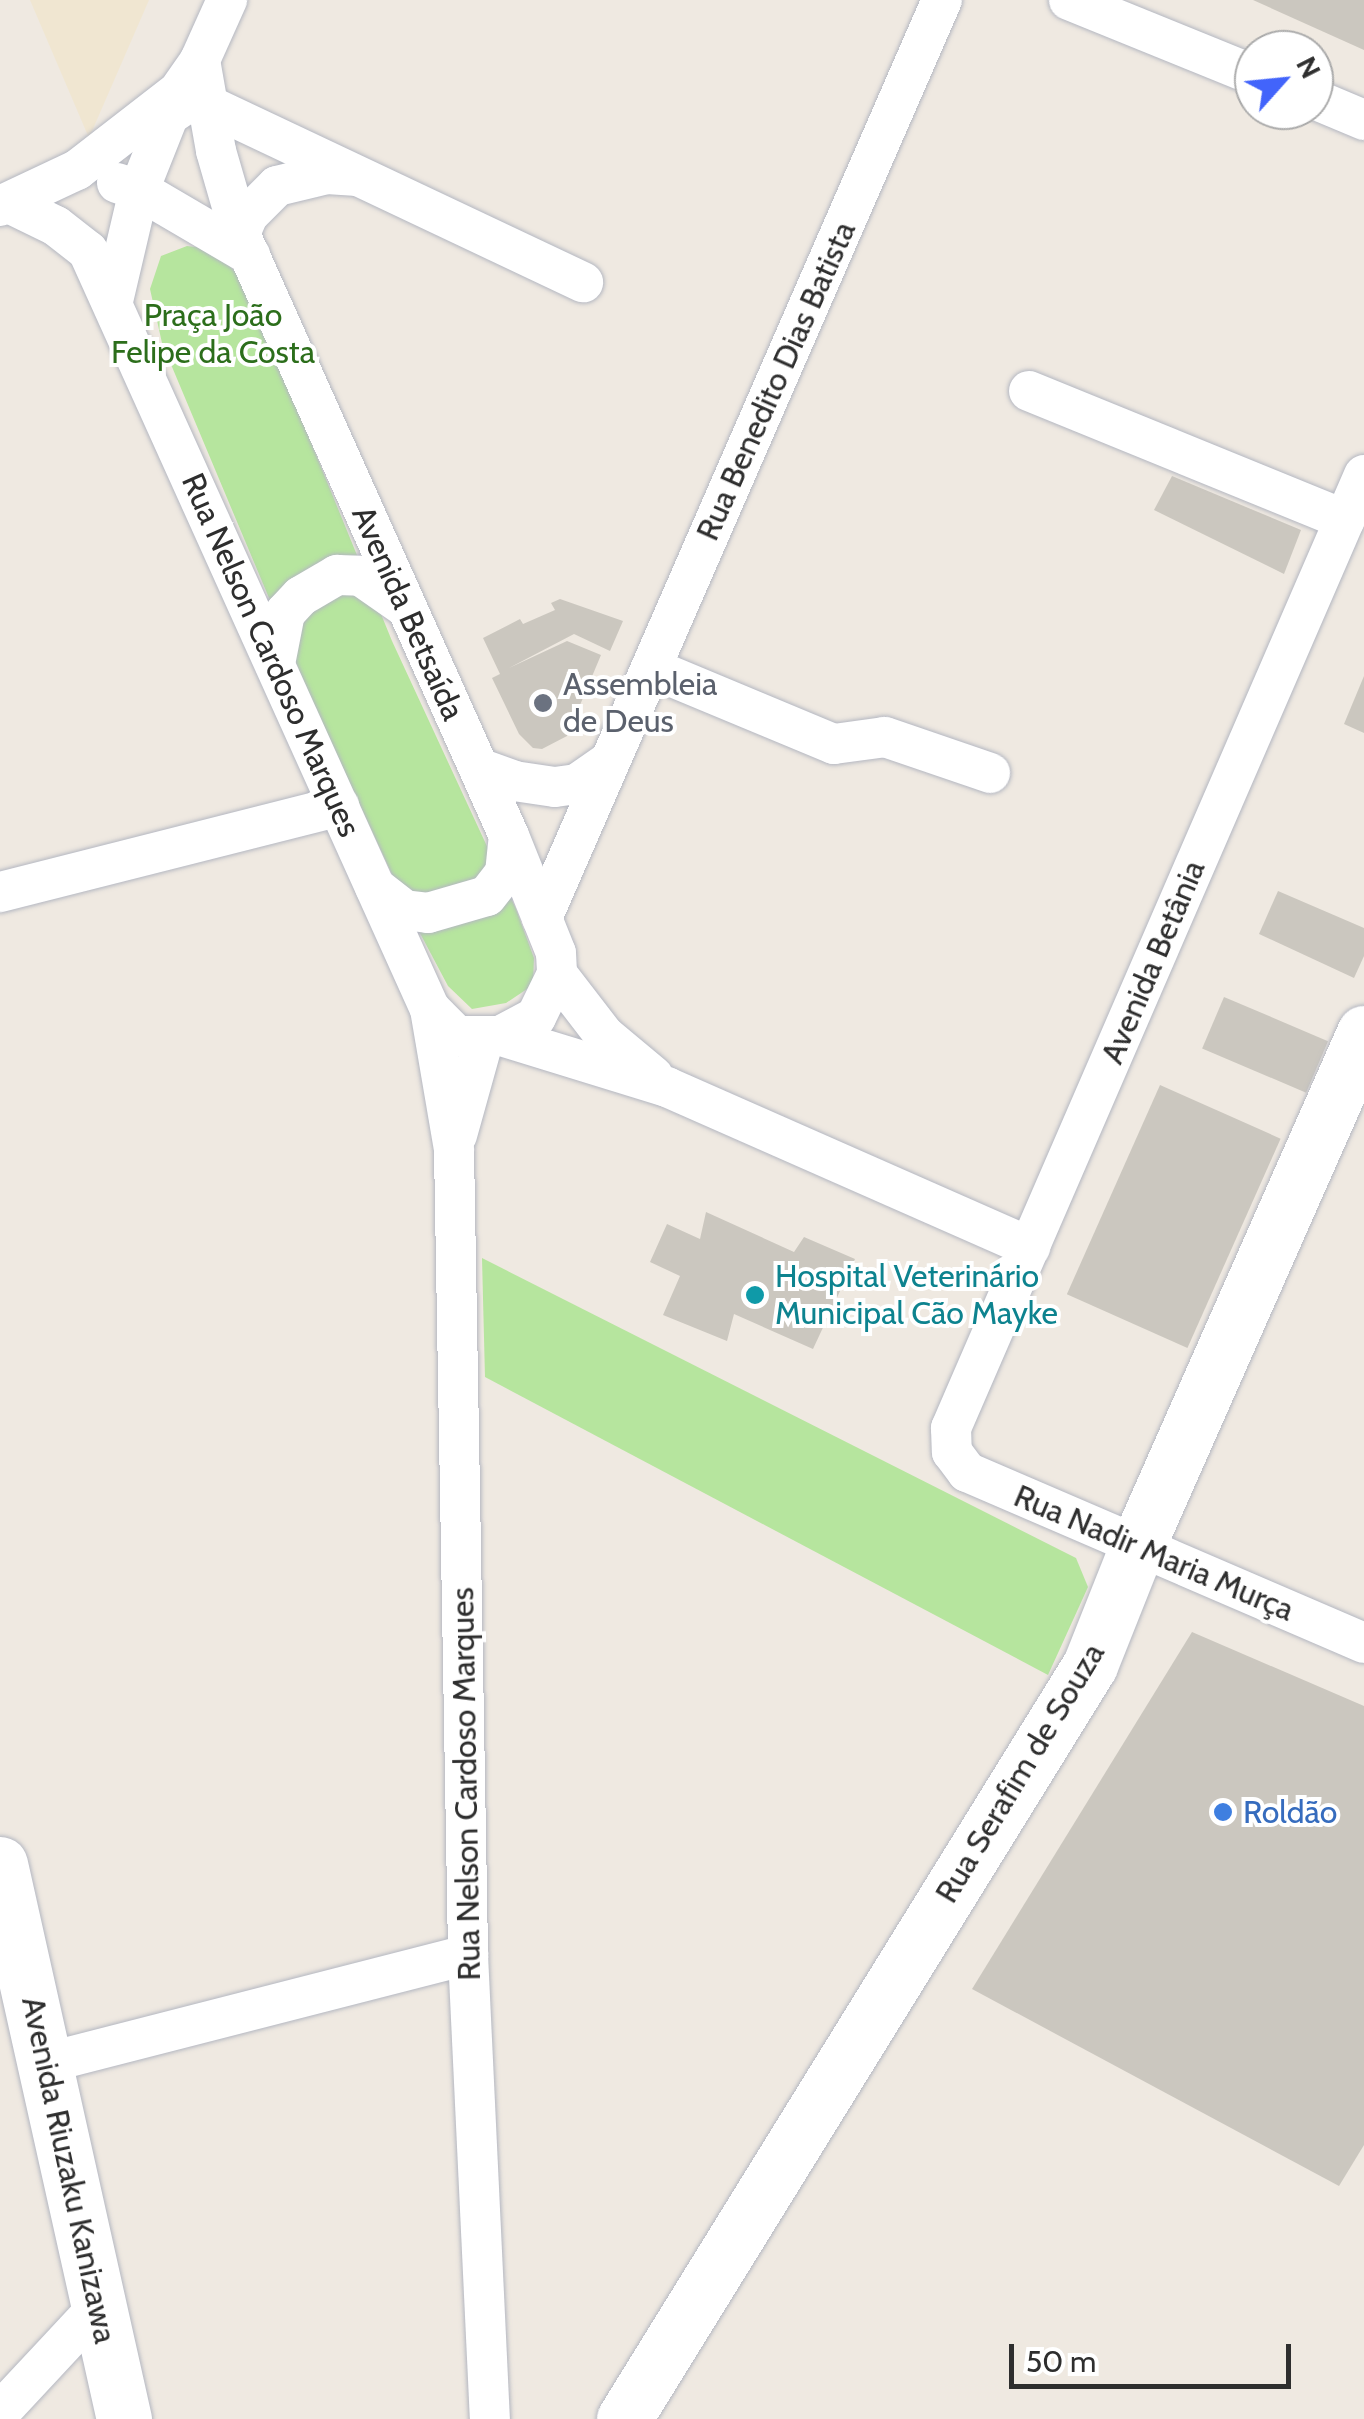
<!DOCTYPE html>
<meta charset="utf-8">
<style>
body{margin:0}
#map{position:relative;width:1364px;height:2419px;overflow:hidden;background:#efe9e1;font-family:Cabin,sans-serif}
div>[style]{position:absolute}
.education>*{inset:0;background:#f0e6d1}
.green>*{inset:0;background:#b6e59e}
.building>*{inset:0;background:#cbc7bf;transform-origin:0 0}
.roads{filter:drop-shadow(0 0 2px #b4b7c1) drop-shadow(0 0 2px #b4b7c1)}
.street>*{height:40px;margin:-20px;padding:0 20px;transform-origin:20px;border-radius:20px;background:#fff}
.secondary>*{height:55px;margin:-27.5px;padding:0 27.5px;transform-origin:27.5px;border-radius:27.5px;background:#fff}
.dots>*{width:28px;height:28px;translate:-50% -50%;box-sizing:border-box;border:5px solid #fff;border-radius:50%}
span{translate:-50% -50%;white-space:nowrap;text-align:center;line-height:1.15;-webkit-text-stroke:8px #fff;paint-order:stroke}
.park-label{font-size:32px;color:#2c6e1b}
.street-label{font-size:32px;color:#2e2e2e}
.worship-label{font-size:32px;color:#5b616d}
.left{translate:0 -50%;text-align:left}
.culture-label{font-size:32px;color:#0d838f}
.shop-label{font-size:32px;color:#366cbe}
.north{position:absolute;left:1234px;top:30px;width:100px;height:100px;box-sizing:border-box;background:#fff;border:2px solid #ababab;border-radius:50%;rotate:63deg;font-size:28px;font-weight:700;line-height:40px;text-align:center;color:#2e2e2e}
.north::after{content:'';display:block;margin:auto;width:35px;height:45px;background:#4264fb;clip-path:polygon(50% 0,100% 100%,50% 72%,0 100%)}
.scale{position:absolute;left:1009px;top:2344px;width:282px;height:45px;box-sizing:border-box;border:5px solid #2e2e2e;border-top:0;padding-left:12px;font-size:30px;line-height:35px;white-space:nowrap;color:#2e2e2e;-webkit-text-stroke:8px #fff;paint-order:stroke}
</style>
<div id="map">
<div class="education">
<i style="clip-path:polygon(30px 0,149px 0,89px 138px)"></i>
</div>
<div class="green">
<i style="clip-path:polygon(187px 246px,213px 249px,246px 283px,392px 641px,516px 909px,534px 958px,533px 985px,506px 1003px,472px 1009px,448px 986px,413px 920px,313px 703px,162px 343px,150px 289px,161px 256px)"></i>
<i style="clip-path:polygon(482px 1258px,1076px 1558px,1088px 1587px,1048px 1675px,485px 1377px)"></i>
</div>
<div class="building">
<i style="clip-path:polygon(1253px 0,1364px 0,1364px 50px)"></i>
<i style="clip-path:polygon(1172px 476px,1301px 530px,1284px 574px,1154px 510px)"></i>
<i style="clip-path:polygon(560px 599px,623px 621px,610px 651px,574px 634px,509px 668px,567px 641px,601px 655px,567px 736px,542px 749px,533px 748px,519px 734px,492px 678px,500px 674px,483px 638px,520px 619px,523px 624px,555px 610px,551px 603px)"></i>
<i style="clip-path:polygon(1364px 676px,1364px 733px,1344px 724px)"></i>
<i style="clip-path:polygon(1278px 891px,1364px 928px,1364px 956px,1354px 978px,1259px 934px)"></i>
<i style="left:1224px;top:997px;width:113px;height:56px;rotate:23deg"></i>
<i style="left:1160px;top:1085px;width:132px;height:229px;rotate:24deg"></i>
<i style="clip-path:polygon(706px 1212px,794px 1252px,804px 1237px,855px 1259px,813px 1349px,734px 1314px,727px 1341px,663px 1315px,680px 1276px,650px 1262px,667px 1224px,700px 1239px)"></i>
<i style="clip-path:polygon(1192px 1632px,1364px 1706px,1364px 2145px,1339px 2186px,972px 1989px)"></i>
</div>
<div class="roads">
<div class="street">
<i style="left:1069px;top:0;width:200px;rotate:22.1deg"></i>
<i style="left:200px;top:60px;width:92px;rotate:80deg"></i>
<i style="left:216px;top:151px;width:86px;rotate:73.9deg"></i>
<i style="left:240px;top:234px;width:659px;rotate:65.92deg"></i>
<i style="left:509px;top:836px;width:126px;rotate:68.1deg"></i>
<i style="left:556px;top:953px;width:21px;rotate:87deg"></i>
<i style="left:557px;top:974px;width:48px;rotate:116deg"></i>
<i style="left:536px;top:1017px;width:40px;rotate:152deg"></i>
<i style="left:1314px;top:99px;width:54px;rotate:22.8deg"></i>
<i style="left:168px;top:116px;width:25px;rotate:-34deg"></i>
<i style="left:189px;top:102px;width:19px;rotate:9deg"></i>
<i style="left:208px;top:105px;width:415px;rotate:25.3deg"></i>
<i style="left:117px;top:183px;width:23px;rotate:18deg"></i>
<i style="left:139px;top:190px;width:129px;rotate:30.4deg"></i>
<i style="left:9px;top:203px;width:52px;rotate:26.1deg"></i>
<i style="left:56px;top:226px;width:41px;rotate:38deg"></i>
<i style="left:88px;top:251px;width:832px;rotate:65.72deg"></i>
<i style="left:430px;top:1009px;width:142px;rotate:80.3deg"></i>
<i style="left:454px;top:1149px;width:806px;rotate:89deg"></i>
<i style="left:468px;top:1955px;width:465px;rotate:87.3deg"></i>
<i style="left:0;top:206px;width:85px;rotate:-25.1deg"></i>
<i style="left:77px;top:170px;width:124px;rotate:-37.8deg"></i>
<i style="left:240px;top:234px;width:21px;rotate:-67deg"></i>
<i style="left:248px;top:215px;width:41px;rotate:-45deg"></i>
<i style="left:277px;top:186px;width:51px;rotate:-13.5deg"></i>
<i style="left:327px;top:174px;width:27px;rotate:4deg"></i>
<i style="left:113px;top:301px;width:114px;rotate:-76.8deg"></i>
<i style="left:139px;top:190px;width:105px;rotate:-68.3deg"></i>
<i style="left:178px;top:92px;width:39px;rotate:-55deg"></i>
<i style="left:200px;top:60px;width:66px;rotate:-65.8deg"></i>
<i style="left:1029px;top:391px;width:341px;rotate:22.2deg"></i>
<i style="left:1364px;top:475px;width:1039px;rotate:113.43deg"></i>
<i style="left:951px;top:1428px;width:24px;rotate:88deg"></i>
<i style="left:952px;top:1452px;width:25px;rotate:53deg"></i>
<i style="left:967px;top:1472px;width:432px;rotate:23.3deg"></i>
<i style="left:275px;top:664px;width:52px;rotate:-78.9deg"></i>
<i style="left:285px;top:613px;width:23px;rotate:-47deg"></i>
<i style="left:301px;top:596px;width:42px;rotate:-30.3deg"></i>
<i style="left:337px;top:575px;width:24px;rotate:2deg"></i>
<i style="left:361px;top:576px;width:52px;rotate:34.9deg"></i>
<i style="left:651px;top:668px;width:198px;rotate:22.6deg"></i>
<i style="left:834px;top:744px;width:51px;rotate:-7.8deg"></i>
<i style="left:885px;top:737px;width:111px;rotate:18.9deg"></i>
<i style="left:479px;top:768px;width:37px;rotate:20deg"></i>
<i style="left:514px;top:781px;width:41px;rotate:8.3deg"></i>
<i style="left:555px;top:787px;width:22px;rotate:-8deg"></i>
<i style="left:577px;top:784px;width:39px;rotate:-35deg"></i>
<i style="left:375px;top:887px;width:37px;rotate:38deg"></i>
<i style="left:404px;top:910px;width:24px;rotate:7deg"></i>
<i style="left:428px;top:913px;width:61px;rotate:-16.1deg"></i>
<i style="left:487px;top:896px;width:29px;rotate:-52deg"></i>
<i style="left:505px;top:873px;width:37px;rotate:-84deg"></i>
<i style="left:0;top:892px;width:350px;rotate:-14.2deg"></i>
<i style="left:542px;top:918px;width:1001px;rotate:-66.46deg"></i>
<i style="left:557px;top:974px;width:77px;rotate:52.4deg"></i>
<i style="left:604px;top:1035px;width:64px;rotate:39.9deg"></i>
<i style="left:430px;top:1009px;width:38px;rotate:45deg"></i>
<i style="left:457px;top:1036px;width:44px"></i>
<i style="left:501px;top:1036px;width:174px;rotate:17.1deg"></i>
<i style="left:667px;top:1087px;width:397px;rotate:23.8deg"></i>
<i style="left:457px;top:1135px;width:101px;rotate:-74.4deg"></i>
<i style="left:46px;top:2063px;width:436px;rotate:-14.4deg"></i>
<i style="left:0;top:2412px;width:145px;rotate:-47deg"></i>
</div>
<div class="secondary">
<i style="left:0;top:1864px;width:569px;rotate:77.41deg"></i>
<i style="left:624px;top:2419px;width:886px;rotate:-58.28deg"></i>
<i style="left:1090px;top:1665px;width:127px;rotate:-68.3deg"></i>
<i style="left:1137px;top:1547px;width:562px;rotate:-66.17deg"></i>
</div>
</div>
<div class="dots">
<i style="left:543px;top:703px;background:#6b7280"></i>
<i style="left:755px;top:1295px;background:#0f9aa8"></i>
<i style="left:1223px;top:1812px;background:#3f7fe0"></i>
</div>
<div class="park-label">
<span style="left:213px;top:334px">Praça João<br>Felipe da Costa</span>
</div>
<div class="street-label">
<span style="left:776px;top:381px;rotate:-66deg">Rua Benedito Dias Batista</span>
<span style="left:408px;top:613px;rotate:66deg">Avenida Betsaída</span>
<span style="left:271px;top:655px;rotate:66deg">Rua Nelson Cardoso Marques</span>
<span style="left:1153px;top:962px;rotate:-67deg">Avenida Betânia</span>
<span style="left:1154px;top:1553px;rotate:23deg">Rua Nadir Maria Murça</span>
<span style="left:1020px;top:1773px;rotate:-59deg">Rua Serafim de Souza</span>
<span style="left:466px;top:1784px;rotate:-91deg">Rua Nelson Cardoso Marques</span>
<span style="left:69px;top:2170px;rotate:78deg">Avenida Riuzaku Kanizawa</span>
</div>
<div class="worship-label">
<span class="left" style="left:563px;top:703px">Assembleia<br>de Deus</span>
</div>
<div class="culture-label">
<span class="left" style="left:775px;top:1295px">Hospital Veterinário<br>Municipal Cão Mayke</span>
</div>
<div class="shop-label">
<span class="left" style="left:1243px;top:1812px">Roldão</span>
</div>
<div class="north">N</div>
<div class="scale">50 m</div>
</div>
